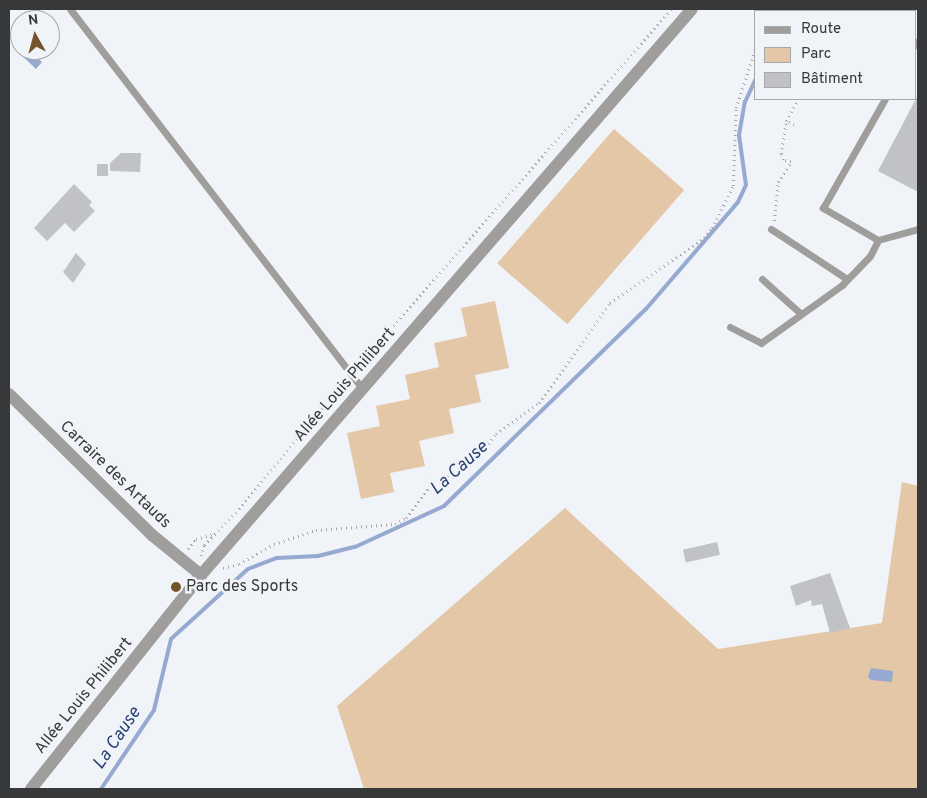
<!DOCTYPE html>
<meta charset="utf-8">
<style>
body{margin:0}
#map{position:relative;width:927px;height:798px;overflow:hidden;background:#f0f3f8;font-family:Overpass,sans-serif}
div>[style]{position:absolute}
.green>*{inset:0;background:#e4c7a7;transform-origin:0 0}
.water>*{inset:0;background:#96a9d0}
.stream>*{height:4px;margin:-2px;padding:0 2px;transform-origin:2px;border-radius:2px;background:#96a9d0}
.building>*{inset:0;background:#c0c2c8;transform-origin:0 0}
.path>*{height:2.5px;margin-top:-1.25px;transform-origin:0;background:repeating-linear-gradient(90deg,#a5a7ab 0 1px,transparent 0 5px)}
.service>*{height:7px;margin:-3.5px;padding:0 3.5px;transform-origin:3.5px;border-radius:3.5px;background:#9f9e9c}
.minor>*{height:12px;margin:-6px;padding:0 6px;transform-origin:6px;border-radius:6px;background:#9f9e9c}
.tertiary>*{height:12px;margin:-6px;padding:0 6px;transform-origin:6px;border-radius:6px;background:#9f9e9c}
.dots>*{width:14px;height:14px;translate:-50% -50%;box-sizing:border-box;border:2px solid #f0f3f8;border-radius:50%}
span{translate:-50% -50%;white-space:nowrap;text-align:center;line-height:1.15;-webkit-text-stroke:5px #f0f3f8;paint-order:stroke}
.street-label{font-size:16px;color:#37383a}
.poi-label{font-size:16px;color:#37383a}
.left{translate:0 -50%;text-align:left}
.water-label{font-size:18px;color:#294072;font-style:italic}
.frame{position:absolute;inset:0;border:10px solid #37383a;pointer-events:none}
.legend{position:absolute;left:754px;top:10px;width:162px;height:90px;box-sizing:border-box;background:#f0f3f8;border:1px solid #a6a8ac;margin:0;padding:6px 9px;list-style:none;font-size:15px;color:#37383a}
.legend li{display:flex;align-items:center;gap:10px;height:25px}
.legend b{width:25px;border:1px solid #a6a8ac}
.north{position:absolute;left:10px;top:10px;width:50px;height:50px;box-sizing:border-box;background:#f0f3f8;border:1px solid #a6a8ac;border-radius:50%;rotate:353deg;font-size:14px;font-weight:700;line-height:20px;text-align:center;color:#37383a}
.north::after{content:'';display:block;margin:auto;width:18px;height:22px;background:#75532b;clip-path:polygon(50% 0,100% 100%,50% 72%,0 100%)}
</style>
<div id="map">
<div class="green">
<i style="left:614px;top:129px;width:93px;height:178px;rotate:41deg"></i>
<i style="clip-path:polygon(495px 301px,509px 368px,475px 375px,481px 402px,449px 409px,454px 433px,419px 441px,425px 466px,390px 473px,394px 492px,361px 499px,347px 433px,380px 426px,376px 406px,410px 399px,405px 375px,439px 367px,434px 343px,467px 336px,461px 308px)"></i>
<i style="clip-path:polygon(902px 482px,918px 486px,918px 789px,364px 789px,337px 706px,565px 508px,718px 649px,882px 623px)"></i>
</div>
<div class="water">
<i style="clip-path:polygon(19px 41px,20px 50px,29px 50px,42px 62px,36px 69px,13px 47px)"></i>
<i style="clip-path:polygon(871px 668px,893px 671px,892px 682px,871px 680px,868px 677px)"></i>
</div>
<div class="stream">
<i style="left:789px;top:11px;width:4px;rotate:-34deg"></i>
<i style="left:101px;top:789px;width:95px;rotate:-56.1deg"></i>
<i style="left:154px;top:710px;width:73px;rotate:-76.5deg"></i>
<i style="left:171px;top:639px;width:104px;rotate:-42.3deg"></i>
<i style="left:248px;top:569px;width:31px;rotate:-21deg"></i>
<i style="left:277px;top:558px;width:41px;rotate:-2.8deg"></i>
<i style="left:318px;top:556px;width:38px;rotate:-14deg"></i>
<i style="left:355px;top:547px;width:98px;rotate:-24.7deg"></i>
<i style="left:444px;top:506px;width:282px;rotate:-44.3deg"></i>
<i style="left:646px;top:309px;width:141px;rotate:-49.3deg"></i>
<i style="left:738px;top:202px;width:19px;rotate:-65deg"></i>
<i style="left:746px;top:185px;width:50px;rotate:-98deg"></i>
<i style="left:739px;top:135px;width:34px;rotate:-80deg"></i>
<i style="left:745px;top:102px;width:26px;rotate:-65deg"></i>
</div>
<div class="building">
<i style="clip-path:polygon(918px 95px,918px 192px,878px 171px)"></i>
<i style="clip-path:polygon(121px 153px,141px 153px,140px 172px,110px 171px,110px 163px)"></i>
<i style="left:97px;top:164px;width:11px;height:12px"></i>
<i style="clip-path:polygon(74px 184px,92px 202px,89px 205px,95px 211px,74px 232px,65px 223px,47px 241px,34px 228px)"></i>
<i style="clip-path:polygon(76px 253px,86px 264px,73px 283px,63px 272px)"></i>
<i style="left:717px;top:542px;width:13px;height:35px;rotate:77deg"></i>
<i style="clip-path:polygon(830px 573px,850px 628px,830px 633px,822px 604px,812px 606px,811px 600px,796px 606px,790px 586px)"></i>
</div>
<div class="path">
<i style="left:775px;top:11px;width:4px;rotate:-34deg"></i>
<i style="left:844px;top:11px;width:2px;rotate:-63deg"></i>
<i style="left:794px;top:125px;width:9px;rotate:-153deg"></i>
<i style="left:786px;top:121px;width:25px;rotate:-61deg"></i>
<i style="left:774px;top:221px;width:39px;rotate:-84deg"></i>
<i style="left:778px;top:182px;width:24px;rotate:-57deg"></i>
<i style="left:791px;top:162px;width:8px;rotate:-166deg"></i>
<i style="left:783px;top:160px;width:6px;rotate:-108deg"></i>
<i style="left:781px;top:154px;width:33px;rotate:-81deg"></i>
<i style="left:357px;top:367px;width:476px;rotate:-48.7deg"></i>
<i style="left:188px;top:549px;width:13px;rotate:-51deg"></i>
<i style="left:196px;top:539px;width:19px;rotate:-16deg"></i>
<i style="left:201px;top:556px;width:11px;rotate:-75deg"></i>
<i style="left:204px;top:545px;width:50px;rotate:-45.8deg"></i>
<i style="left:239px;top:509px;width:167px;rotate:-50.6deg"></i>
<i style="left:223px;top:568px;width:16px;rotate:-14deg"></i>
<i style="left:239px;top:564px;width:40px;rotate:-29.7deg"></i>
<i style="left:274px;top:544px;width:44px;rotate:-18.4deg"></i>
<i style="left:316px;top:530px;width:79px;rotate:-4.3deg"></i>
<i style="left:395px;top:524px;width:13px;rotate:-29deg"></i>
<i style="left:406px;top:518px;width:40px;rotate:-53deg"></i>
<i style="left:430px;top:486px;width:48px;rotate:-28.7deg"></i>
<i style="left:472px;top:463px;width:38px;rotate:-50deg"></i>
<i style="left:496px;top:434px;width:53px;rotate:-35.8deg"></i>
<i style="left:539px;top:403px;width:123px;rotate:-54.6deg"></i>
<i style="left:610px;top:303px;width:114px;rotate:-34.7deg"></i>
<i style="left:704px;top:238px;width:13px;rotate:-51deg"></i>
<i style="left:712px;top:228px;width:47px;rotate:-63.4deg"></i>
<i style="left:733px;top:186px;width:78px;rotate:-87.8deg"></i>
<i style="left:736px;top:108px;width:65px;rotate:-72.1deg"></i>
</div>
<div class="service">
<i style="left:70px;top:9px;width:480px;rotate:52.4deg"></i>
<i style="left:916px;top:45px;width:4px;rotate:-63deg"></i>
<i style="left:771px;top:229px;width:91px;rotate:33.3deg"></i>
<i style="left:878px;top:240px;width:64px;rotate:-149.8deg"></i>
<i style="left:823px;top:208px;width:125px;rotate:-60.4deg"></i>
<i style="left:762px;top:279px;width:52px;rotate:41.9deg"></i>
<i style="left:730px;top:327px;width:35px;rotate:27deg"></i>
<i style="left:761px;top:343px;width:100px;rotate:-35.6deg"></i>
<i style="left:842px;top:285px;width:40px;rotate:-46deg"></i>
<i style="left:870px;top:256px;width:18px;rotate:-63deg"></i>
<i style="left:878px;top:240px;width:41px;rotate:-15.4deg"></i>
</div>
<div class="minor">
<i style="left:9px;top:394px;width:201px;rotate:44.6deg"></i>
<i style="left:152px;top:535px;width:63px;rotate:39.2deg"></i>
</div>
<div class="tertiary">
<i style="left:31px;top:789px;width:273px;rotate:-51.5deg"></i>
<i style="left:201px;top:575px;width:749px;rotate:-49.06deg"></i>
</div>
<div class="dots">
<i style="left:176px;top:587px;background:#75532b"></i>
</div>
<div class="street-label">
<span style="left:345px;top:385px;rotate:-49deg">Allée Louis Philibert</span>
<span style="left:115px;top:475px;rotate:44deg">Carraire des Artauds</span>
<span style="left:84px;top:696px;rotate:-51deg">Allée Louis Philibert</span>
</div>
<div class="poi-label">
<span class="left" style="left:186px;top:587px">Parc des Sports</span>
</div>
<div class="water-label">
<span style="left:460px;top:469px;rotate:-42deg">La Cause</span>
<span style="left:118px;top:739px;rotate:-56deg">La Cause</span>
</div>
<div class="frame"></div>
<ul class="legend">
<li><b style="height:6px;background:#9f9e9c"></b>Route</li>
<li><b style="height:14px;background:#e4c7a7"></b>Parc</li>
<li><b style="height:14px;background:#c0c2c8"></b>Bâtiment</li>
</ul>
<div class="north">N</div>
</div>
